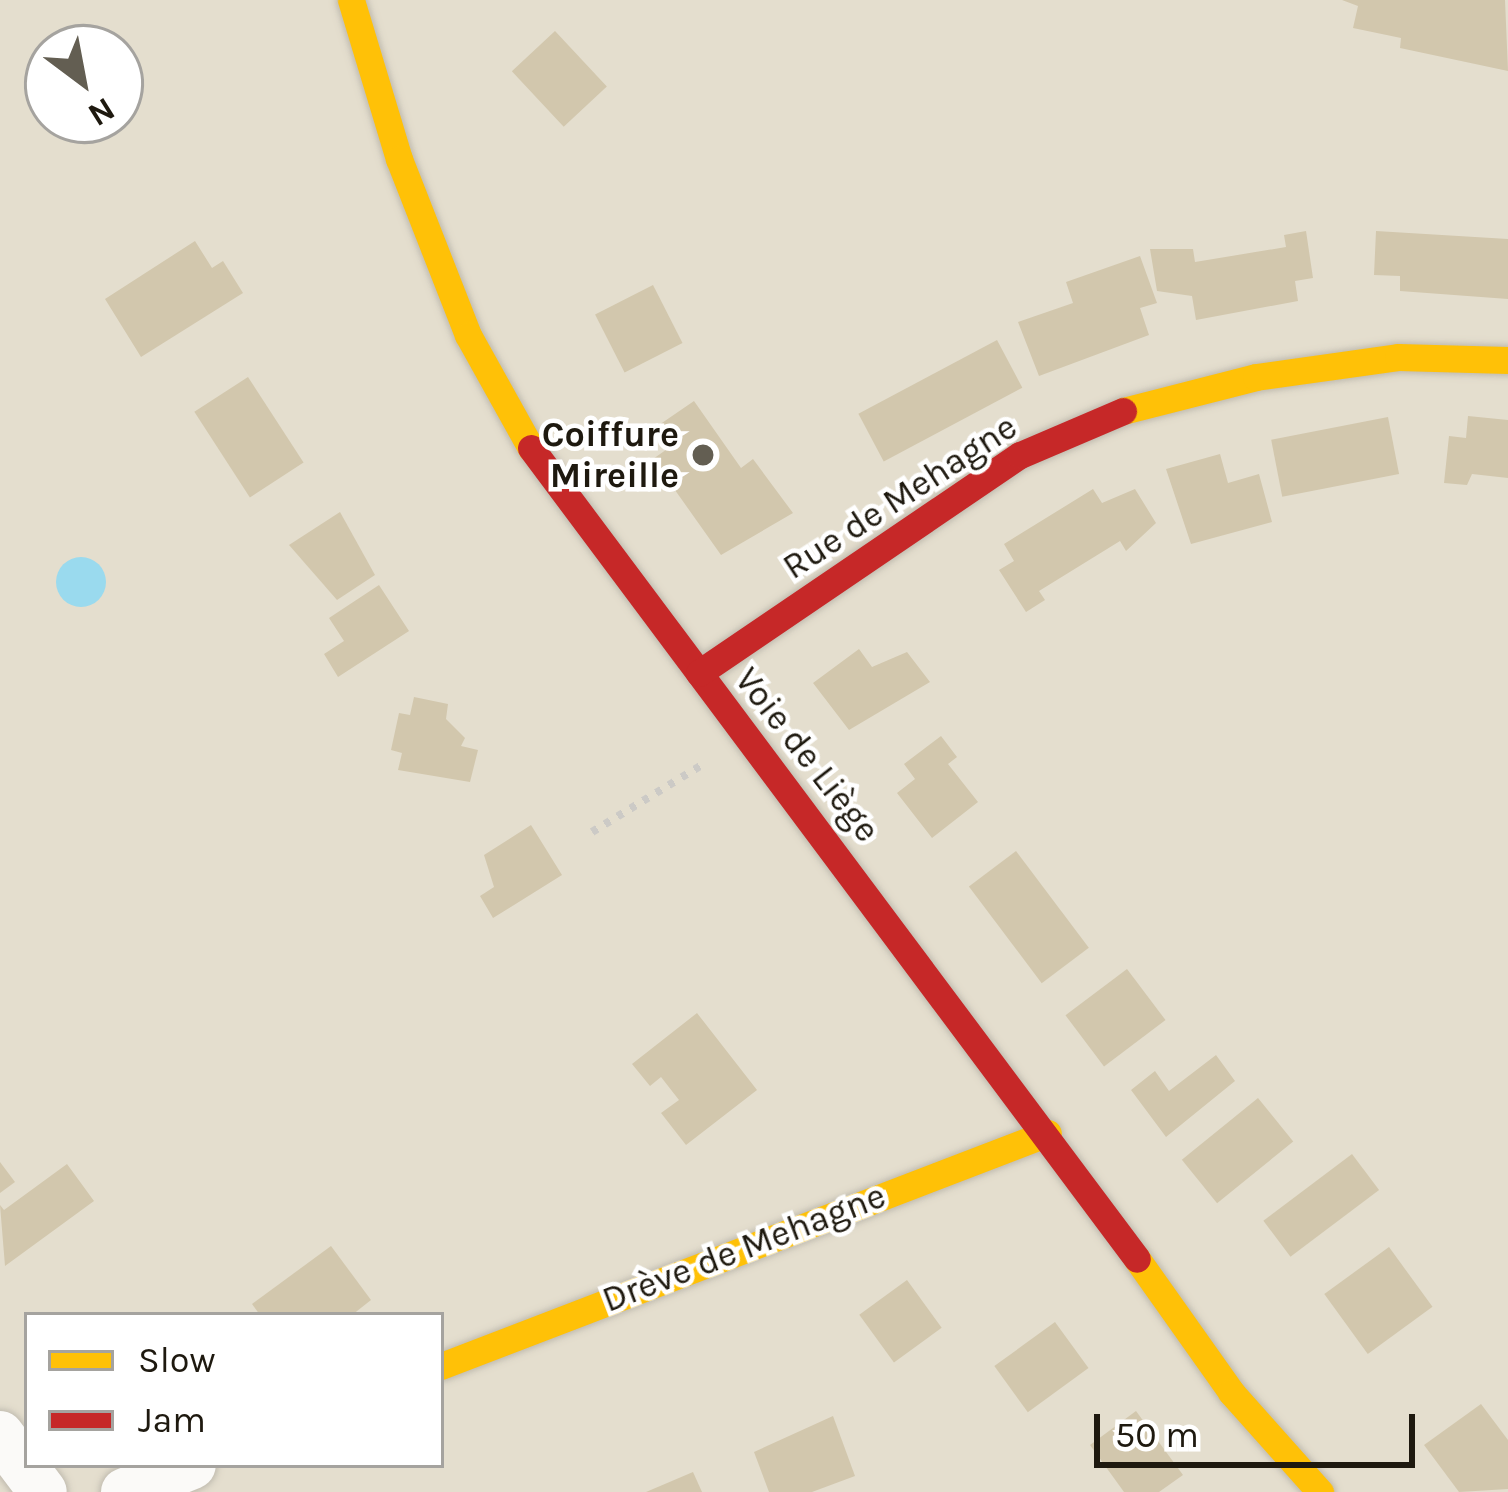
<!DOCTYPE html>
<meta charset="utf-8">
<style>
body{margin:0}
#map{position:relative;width:1508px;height:1492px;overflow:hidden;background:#e4dece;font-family:Karla,sans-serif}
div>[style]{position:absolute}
.water>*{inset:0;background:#9adaee}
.round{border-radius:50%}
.building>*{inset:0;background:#d2c7ad;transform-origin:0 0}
.path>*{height:8px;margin-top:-4px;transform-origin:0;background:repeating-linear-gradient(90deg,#cccac6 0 6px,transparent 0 15px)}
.roads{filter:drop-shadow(0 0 3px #c0bbaf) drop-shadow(0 0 3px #c0bbaf)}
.street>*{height:48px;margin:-24px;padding:0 24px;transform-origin:24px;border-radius:24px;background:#fbfaf8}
.slow>*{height:27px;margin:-13.5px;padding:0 13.5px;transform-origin:13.5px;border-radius:13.5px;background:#ffc107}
.jam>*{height:27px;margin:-13.5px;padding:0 13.5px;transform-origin:13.5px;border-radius:13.5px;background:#c62828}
.dots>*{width:33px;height:33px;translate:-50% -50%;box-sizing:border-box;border:6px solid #fff;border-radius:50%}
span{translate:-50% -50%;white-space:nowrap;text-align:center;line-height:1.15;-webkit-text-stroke:9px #fff;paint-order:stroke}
.poi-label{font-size:36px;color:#1e190f;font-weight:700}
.right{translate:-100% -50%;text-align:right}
.street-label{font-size:36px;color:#1e190f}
.legend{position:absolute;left:24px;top:1312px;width:420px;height:156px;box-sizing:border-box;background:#fff;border:3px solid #a5a39f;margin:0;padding:15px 21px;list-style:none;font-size:36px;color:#1e190f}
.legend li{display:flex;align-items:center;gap:24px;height:60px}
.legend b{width:60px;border:3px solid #a5a39f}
.north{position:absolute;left:24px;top:24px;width:120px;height:120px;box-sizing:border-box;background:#fff;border:3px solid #a5a39f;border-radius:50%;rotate:148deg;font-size:33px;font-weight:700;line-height:48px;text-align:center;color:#1e190f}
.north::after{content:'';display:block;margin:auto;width:42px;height:54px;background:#635e52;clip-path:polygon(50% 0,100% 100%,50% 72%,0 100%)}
.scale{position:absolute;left:1094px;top:1414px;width:321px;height:54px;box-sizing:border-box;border:6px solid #1e190f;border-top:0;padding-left:15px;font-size:36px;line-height:42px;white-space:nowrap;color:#1e190f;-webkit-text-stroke:9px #fff;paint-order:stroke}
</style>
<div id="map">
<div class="water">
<i class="round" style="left:56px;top:557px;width:50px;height:50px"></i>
</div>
<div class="building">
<i style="clip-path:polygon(1342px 0,1505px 0,1508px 71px,1400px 48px,1401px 38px,1353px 28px,1358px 6px)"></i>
<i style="left:555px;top:31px;width:76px;height:59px;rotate:47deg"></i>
<i style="clip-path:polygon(1306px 231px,1313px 278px,1295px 281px,1298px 301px,1196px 320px,1192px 296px,1157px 291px,1150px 249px,1193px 249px,1195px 262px,1286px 247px,1284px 235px)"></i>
<i style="clip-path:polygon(1376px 231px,1508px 239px,1508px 299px,1400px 291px,1400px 276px,1374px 275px)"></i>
<i style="clip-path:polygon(195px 241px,212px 268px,223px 261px,243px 293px,141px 357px,105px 299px)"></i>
<i style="clip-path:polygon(1140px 256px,1157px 303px,1140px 308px,1149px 335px,1039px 376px,1018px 322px,1073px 303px,1066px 282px)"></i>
<i style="left:653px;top:285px;width:65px;height:65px;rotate:63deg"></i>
<i style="left:997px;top:340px;width:54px;height:157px;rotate:62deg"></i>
<i style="left:248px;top:377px;width:102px;height:64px;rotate:57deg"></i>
<i style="clip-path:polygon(694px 401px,741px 468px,753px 459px,793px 513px,721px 555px,653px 459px,670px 447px,656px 427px)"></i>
<i style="clip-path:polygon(1468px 416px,1508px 420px,1508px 478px,1472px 474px,1467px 485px,1444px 483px,1449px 436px,1466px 438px)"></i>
<i style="left:1388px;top:417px;width:58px;height:119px;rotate:79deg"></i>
<i style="clip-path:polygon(1220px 454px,1228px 483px,1259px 474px,1272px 522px,1191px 544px,1166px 469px)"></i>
<i style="clip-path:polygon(1093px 489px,1102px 503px,1135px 489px,1156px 523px,1126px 551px,1120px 541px,1039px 591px,1045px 600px,1026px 612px,999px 570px,1014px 561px,1004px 544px)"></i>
<i style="clip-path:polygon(340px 512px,375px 575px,337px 600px,289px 545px)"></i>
<i style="clip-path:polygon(379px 585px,409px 631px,338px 677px,324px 654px,344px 641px,329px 618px)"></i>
<i style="clip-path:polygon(859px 649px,872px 667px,907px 652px,930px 682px,849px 730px,813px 683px)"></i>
<i style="clip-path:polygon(414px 697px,448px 704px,446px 719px,465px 738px,461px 746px,478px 750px,470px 782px,398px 770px,402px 753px,391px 750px,399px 713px,410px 715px)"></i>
<i style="clip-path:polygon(941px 736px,957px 757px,948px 764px,978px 802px,932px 838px,897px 793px,915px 779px,904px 764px)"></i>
<i style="clip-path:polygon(531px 825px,562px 875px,493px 918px,480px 896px,494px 887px,484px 855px)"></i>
<i style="left:1016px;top:851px;width:121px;height:59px;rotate:53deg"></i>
<i style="left:1127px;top:969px;width:64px;height:77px;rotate:53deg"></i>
<i style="clip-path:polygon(697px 1013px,757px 1090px,686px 1145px,661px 1113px,679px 1100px,661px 1077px,650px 1086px,632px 1064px)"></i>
<i style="clip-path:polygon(1216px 1055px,1235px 1081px,1166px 1137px,1131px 1090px,1155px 1071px,1169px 1091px)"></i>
<i style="left:1258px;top:1098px;width:56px;height:98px;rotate:51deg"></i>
<i style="left:1352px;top:1154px;width:45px;height:111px;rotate:53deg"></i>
<i style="clip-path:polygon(0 1162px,15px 1182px,0 1193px)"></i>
<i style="clip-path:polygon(67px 1164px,94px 1201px,5px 1266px,0 1205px,4px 1210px)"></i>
<i style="clip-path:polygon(331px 1246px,371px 1300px,352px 1315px,260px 1315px,252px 1304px)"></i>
<i style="left:1389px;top:1247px;width:74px;height:80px;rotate:54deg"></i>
<i style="left:907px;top:1280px;width:59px;height:59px;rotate:54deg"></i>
<i style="left:1055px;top:1322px;width:57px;height:75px;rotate:54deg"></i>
<i style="clip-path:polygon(1481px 1404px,1508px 1440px,1508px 1489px,1459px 1492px,1424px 1445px)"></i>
<i style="clip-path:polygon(1136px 1411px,1183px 1475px,1159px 1492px,1124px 1492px,1090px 1445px)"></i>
<i style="clip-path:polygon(833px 1416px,855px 1476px,812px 1492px,769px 1492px,754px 1452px)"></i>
<i style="clip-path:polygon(693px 1472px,702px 1492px,646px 1492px)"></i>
</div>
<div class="path">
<i style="left:592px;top:832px;width:127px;rotate:-31.4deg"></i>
</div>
<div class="roads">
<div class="street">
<i style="left:0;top:1435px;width:71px;rotate:53deg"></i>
<i style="left:125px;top:1492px;width:72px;rotate:-21.9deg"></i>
</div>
<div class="slow">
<i style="left:351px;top:0;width:166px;rotate:73.2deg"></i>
<i style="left:399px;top:159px;width:189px;rotate:68.6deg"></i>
<i style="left:468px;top:335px;width:129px;rotate:60.9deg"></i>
<i style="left:1123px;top:411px;width:137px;rotate:-14.3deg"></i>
<i style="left:1256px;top:377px;width:143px;rotate:-8deg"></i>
<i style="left:1398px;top:357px;width:110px;rotate:1.6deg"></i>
<i style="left:1137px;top:1259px;width:163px;rotate:54.7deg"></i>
<i style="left:1231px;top:1392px;width:134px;rotate:48.3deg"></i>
<i style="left:441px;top:1366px;width:650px;rotate:-21deg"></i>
</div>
<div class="jam">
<i style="left:531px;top:448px;width:1012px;rotate:53.23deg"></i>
<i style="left:699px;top:673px;width:388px;rotate:-34.2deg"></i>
<i style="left:1020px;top:455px;width:112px;rotate:-23.1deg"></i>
</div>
</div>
<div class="dots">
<i style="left:703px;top:455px;background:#635e52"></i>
</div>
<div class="poi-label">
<span class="right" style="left:679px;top:455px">Coiffure<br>Mireille</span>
</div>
<div class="street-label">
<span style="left:900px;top:497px;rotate:-33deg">Rue de Mehagne</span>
<span style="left:807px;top:755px;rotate:52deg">Voie de Liège</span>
<span style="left:744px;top:1248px;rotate:-21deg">Drève de Mehagne</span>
</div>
<ul class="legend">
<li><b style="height:15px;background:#ffc107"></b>Slow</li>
<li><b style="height:15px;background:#c62828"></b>Jam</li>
</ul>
<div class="north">N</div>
<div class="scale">50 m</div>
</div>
